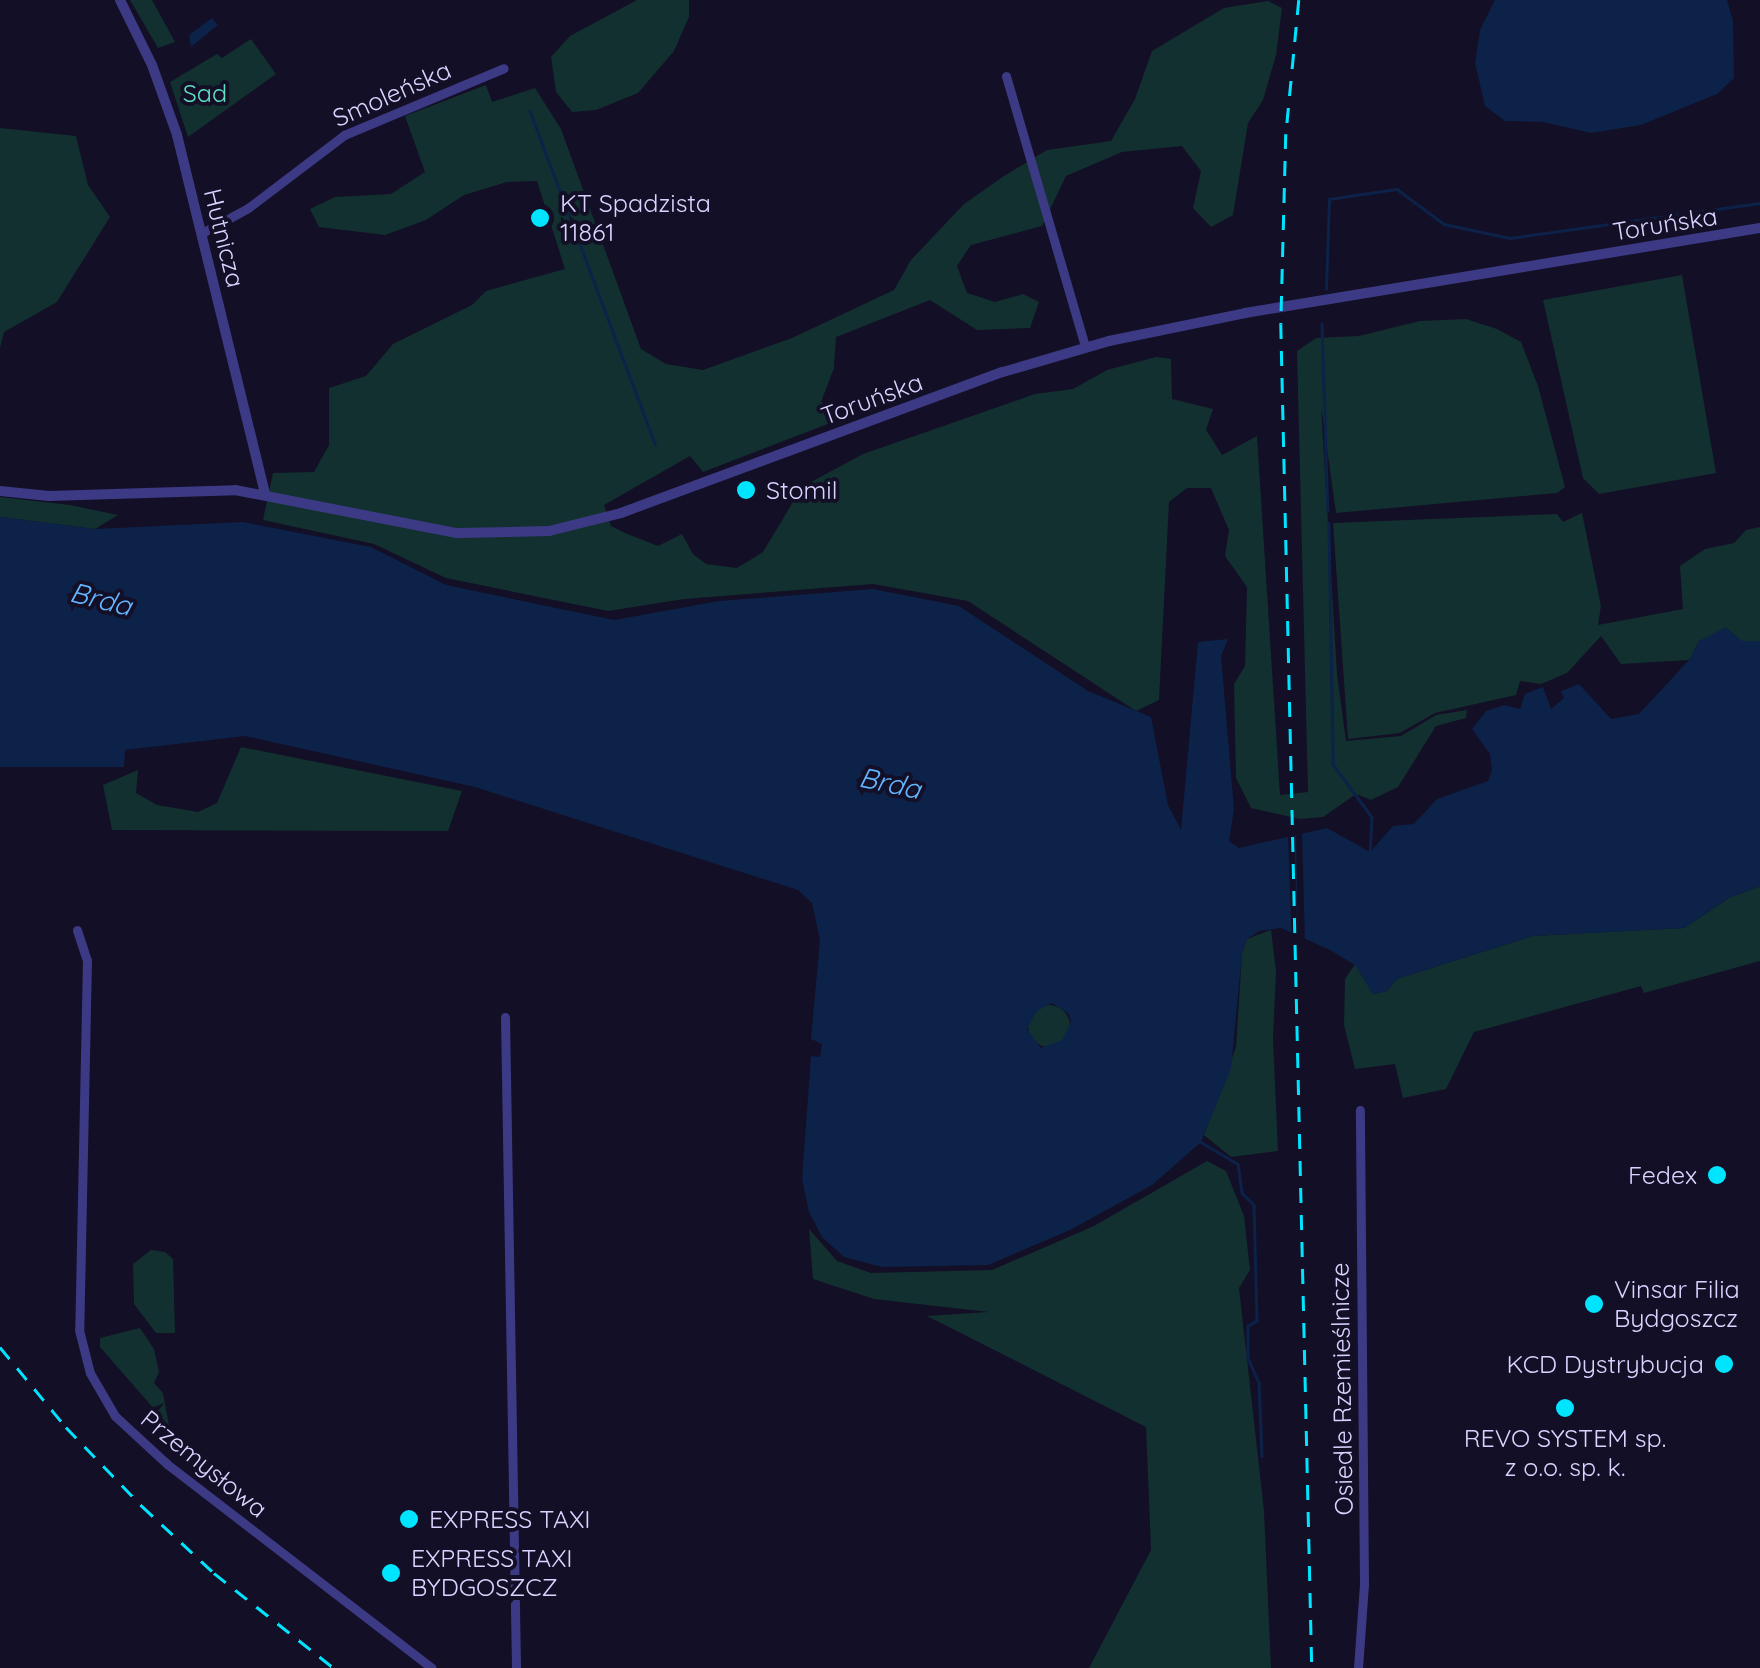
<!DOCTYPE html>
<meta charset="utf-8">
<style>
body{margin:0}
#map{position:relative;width:1760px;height:1668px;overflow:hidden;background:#130f26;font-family:Quicksand,sans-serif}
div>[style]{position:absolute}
.green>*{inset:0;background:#12302f}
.round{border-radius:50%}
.water>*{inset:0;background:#0c2248}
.pier>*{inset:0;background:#130f26;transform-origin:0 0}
.stream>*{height:2.5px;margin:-1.25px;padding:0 1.25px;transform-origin:1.25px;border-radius:1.25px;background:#0c2248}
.minor>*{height:9px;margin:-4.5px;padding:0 4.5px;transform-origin:4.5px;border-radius:4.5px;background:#3d3a85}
.tertiary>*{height:10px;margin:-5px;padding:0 5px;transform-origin:5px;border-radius:5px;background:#3d3a85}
.rail>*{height:2.5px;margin-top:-1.25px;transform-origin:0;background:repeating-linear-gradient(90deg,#00e5ff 0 15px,transparent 0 27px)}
.dots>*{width:28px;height:28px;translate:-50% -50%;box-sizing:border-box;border:5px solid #130f26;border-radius:50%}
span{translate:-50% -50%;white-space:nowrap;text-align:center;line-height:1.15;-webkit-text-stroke:8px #130f26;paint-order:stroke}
.park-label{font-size:25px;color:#5fe0c0}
.street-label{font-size:25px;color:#d9d4ff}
.poi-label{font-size:25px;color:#d9d4ff}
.left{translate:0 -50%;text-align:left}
.right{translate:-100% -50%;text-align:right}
.water-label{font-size:28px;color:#62b6ff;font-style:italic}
</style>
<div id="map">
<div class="green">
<i style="clip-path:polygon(130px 0,152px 0,175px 42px,158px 48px)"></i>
<i style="clip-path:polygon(637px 0,689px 0,689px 17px,674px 51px,638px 93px,596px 110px,572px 112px,556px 92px,551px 57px,570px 36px)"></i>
<i style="clip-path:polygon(1268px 1px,1282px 8px,1276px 55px,1263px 100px,1248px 123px,1233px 215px,1211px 227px,1193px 208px,1201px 171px,1182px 146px,1122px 152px,1066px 176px,1042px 226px,971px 245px,957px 266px,967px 293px,995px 302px,1023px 294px,1039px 302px,1030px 328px,977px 330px,930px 300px,849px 332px,836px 337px,834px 368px,821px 402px,836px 411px,833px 422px,703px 472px,690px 456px,604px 505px,611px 526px,625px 533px,658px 546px,682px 534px,693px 554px,706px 564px,737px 568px,763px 552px,802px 487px,863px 454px,1035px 394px,1073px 389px,1107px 370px,1156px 357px,1171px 359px,1172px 399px,1213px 409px,1206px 430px,1222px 455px,1257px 436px,1280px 795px,1308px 792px,1297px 351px,1316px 338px,1359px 336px,1420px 321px,1466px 319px,1497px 329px,1521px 342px,1538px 386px,1565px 487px,1557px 493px,1336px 513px,1321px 406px,1337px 674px,1346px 741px,1401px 736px,1436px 715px,1467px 710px,1466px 718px,1436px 726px,1398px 787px,1371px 800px,1356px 794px,1323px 817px,1300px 819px,1251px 808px,1236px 778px,1234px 684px,1245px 666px,1247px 587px,1225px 556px,1229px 530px,1211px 488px,1187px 488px,1169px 502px,1159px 700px,1136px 711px,968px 601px,873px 584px,684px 599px,608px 611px,446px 578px,374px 544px,263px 520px,273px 473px,314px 472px,329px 445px,329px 388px,366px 376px,393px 344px,472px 305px,486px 291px,565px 269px,537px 181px,507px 182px,464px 195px,426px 220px,385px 235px,319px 227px,310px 209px,335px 197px,391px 194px,425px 172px,405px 116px,486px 85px,492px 102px,535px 88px,561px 129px,641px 349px,666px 364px,703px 370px,792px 338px,894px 290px,911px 260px,964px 204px,1004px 176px,1047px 150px,1111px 141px,1135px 99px,1152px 51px,1224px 8px)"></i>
<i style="clip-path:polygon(251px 39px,276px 74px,188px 137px,170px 82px,217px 54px,222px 58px)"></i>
<i style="clip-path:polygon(0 128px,76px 136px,88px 185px,110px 217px,57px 302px,4px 332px,0 348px)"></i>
<i style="clip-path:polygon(1682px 275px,1716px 473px,1599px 494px,1583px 478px,1543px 300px)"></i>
<i style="clip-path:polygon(0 497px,70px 505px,118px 515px,95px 529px,0 517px)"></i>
<i style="clip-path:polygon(1582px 513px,1601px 606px,1598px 625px,1683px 609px,1680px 566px,1705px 549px,1734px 543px,1746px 530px,1760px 527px,1760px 641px,1699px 641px,1689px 660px,1621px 664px,1601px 636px,1567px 673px,1541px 684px,1520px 681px,1516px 695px,1435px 713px,1400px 733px,1348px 739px,1333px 523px,1557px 514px,1563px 522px)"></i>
<i style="clip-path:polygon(241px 747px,462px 791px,448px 831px,112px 830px,103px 785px,138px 770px,136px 793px,157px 805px,198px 812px,217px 803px)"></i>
<i style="clip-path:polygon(1760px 886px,1760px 961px,1644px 993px,1641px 986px,1474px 1032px,1446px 1089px,1403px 1098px,1395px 1064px,1355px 1069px,1344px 1025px,1345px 979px,1355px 964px,1373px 994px,1387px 991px,1397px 979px,1532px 936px,1684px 928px,1729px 898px)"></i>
<i style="clip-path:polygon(1271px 930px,1276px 971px,1273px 1039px,1278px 1151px,1231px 1157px,1204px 1135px,1236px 1047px,1242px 953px,1247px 939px)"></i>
<i class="round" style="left:1028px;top:1005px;width:42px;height:42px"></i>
<i style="clip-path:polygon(1207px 1161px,1226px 1171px,1244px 1216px,1250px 1270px,1239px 1288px,1264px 1511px,1271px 1668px,1089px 1668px,1151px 1550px,1146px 1427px,927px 1316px,989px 1312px,874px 1299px,813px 1279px,809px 1229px,837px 1261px,871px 1273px,992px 1270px,1094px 1226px)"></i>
<i style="clip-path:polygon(151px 1250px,165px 1252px,173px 1259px,175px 1333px,156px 1333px,134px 1304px,133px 1264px)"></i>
<i style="clip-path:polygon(140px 1328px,154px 1349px,159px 1372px,154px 1383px,163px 1393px,169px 1426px,100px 1347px,100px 1338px)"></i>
</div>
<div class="water">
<i style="clip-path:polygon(1495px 0,1727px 0,1733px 21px,1734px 78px,1717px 94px,1641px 125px,1591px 133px,1543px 122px,1505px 121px,1485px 106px,1475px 63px,1480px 30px)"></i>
<i style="clip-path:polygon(212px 18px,218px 25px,191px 47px,189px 35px)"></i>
<i style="clip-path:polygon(evenodd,0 517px,95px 529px,243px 522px,371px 547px,446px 585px,614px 620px,719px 601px,873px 589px,959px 606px,1088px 691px,1151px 717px,1168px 805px,1181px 830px,1198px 642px,1228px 639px,1221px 656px,1234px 809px,1229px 841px,1239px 848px,1327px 828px,1370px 852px,1393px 826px,1414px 824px,1437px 799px,1488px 781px,1492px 770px,1490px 754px,1472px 729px,1486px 711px,1504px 705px,1520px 709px,1525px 694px,1543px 687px,1551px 709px,1564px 698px,1561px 691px,1579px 684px,1611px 719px,1639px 714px,1689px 660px,1699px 641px,1726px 627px,1742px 641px,1760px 641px,1760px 886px,1729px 898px,1684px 928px,1532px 936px,1397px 979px,1387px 991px,1373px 994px,1355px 965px,1330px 950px,1281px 928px,1259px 931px,1247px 939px,1242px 953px,1231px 1069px,1201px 1142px,1152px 1185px,1070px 1230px,988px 1265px,882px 1267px,844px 1257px,822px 1237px,809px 1212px,802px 1179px,811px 1056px,820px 1057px,822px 1044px,811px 1039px,820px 940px,812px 903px,798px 890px,475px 787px,245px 736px,125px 750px,124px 767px,0 767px,0 517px,1052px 1003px,1069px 1014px,1071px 1022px,1062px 1040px,1041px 1048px,1027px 1029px,1037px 1011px,1052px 1003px)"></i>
</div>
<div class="pier">
<i style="clip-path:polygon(1302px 832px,1305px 944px,1298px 941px,1296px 833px)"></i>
<i style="left:1294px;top:833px;width:108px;height:6px;rotate:88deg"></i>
</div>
<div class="stream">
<i style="left:530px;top:111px;width:356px;rotate:69.4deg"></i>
<i style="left:1326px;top:289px;width:90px;rotate:-88.1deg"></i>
<i style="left:1329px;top:199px;width:69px;rotate:-8.4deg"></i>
<i style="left:1397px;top:189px;width:59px;rotate:36.7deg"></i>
<i style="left:1444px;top:224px;width:67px;rotate:12deg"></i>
<i style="left:1510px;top:238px;width:252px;rotate:-8deg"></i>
<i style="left:1322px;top:324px;width:187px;rotate:88.2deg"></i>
<i style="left:1329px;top:523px;width:241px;rotate:89deg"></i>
<i style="left:1333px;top:764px;width:66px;rotate:53.7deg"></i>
<i style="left:1372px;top:817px;width:35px;rotate:93deg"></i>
<i style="left:1201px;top:1142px;width:43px;rotate:30.7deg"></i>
<i style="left:1238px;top:1164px;width:29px;rotate:82deg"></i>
<i style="left:1242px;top:1193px;width:17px;rotate:45deg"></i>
<i style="left:1254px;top:1205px;width:116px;rotate:88.5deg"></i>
<i style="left:1257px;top:1321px;width:10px;rotate:151deg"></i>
<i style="left:1248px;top:1326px;width:32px;rotate:90deg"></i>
<i style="left:1248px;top:1358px;width:27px;rotate:66deg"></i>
<i style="left:1259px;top:1383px;width:73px;rotate:87.6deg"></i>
</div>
<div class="minor">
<i style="left:1006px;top:76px;width:282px;rotate:73.7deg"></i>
<i style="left:202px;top:233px;width:52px;rotate:-28.5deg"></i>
<i style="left:248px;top:208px;width:121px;rotate:-37.2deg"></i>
<i style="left:344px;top:135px;width:173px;rotate:-22.7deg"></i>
<i style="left:77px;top:930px;width:32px;rotate:72deg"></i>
<i style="left:87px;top:960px;width:370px;rotate:91.2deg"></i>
<i style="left:79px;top:1330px;width:44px;rotate:75.7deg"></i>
<i style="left:90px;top:1373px;width:50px;rotate:59.8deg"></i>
<i style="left:115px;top:1416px;width:71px;rotate:42.7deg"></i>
<i style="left:167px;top:1464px;width:334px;rotate:37.6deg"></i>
<i style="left:505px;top:1017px;width:651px;rotate:89.03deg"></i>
<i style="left:1358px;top:1668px;width:84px;rotate:-85.9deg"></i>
<i style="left:1364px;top:1584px;width:474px;rotate:-90.5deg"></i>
</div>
<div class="tertiary">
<i style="left:120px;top:0;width:72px;rotate:63.8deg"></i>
<i style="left:152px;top:65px;width:74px;rotate:70.3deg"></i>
<i style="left:177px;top:135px;width:370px;rotate:76.2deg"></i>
<i style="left:0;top:491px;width:49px;rotate:5.8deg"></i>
<i style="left:49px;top:496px;width:186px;rotate:-1.8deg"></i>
<i style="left:235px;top:490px;width:226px;rotate:11deg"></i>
<i style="left:457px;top:533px;width:92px;rotate:-1.2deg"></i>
<i style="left:549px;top:531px;width:74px;rotate:-14deg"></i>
<i style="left:621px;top:513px;width:407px;rotate:-20.3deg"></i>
<i style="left:1003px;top:372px;width:110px;rotate:-16.3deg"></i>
<i style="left:1109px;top:341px;width:139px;rotate:-11.6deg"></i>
<i style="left:1245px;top:313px;width:522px;rotate:-9.37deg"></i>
</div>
<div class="rail">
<i style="left:1299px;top:0;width:135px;rotate:95.5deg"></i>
<i style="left:1286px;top:134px;width:190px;rotate:91.5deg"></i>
<i style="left:1281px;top:324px;width:1344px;rotate:88.68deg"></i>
<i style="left:0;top:1347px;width:104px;rotate:50.5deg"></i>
<i style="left:66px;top:1427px;width:110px;rotate:46.1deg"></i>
<i style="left:142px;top:1506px;width:98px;rotate:42.9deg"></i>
<i style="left:214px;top:1573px;width:153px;rotate:38.4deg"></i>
</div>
<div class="dots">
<i style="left:540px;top:218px;background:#00e5ff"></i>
<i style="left:746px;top:490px;background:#00e5ff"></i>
<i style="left:1717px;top:1175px;background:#00e5ff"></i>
<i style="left:1594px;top:1304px;background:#00e5ff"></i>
<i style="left:1724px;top:1364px;background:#00e5ff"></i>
<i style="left:1565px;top:1408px;background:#00e5ff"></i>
<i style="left:409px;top:1519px;background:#00e5ff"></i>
<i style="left:391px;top:1573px;background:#00e5ff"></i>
</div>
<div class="park-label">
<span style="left:205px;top:93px">Sad</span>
</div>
<div class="street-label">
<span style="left:392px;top:94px;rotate:-24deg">Smoleńska</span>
<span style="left:1665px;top:224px;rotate:-9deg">Toruńska</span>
<span style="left:224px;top:238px;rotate:76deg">Hutnicza</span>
<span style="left:872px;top:399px;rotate:-20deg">Toruńska</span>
<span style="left:1342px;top:1389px;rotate:-91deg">Osiedle Rzemieślnicze</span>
<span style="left:204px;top:1464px;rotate:39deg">Przemysłowa</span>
</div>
<div class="poi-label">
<span class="left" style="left:560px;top:218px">KT Spadzista<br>11861</span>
<span class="left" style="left:766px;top:490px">Stomil</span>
<span class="right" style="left:1697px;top:1175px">Fedex</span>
<span class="left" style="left:1614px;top:1304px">Vinsar Filia<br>Bydgoszcz</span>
<span class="right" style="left:1704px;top:1364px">KCD Dystrybucja</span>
<span style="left:1565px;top:1453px">REVO SYSTEM sp.<br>z o.o. sp. k.</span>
<span class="left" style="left:429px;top:1519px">EXPRESS TAXI</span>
<span class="left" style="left:411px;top:1573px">EXPRESS TAXI<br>BYDGOSZCZ</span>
</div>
<div class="water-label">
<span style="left:101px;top:599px;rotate:14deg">Brda</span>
<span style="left:890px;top:783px;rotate:12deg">Brda</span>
</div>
</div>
